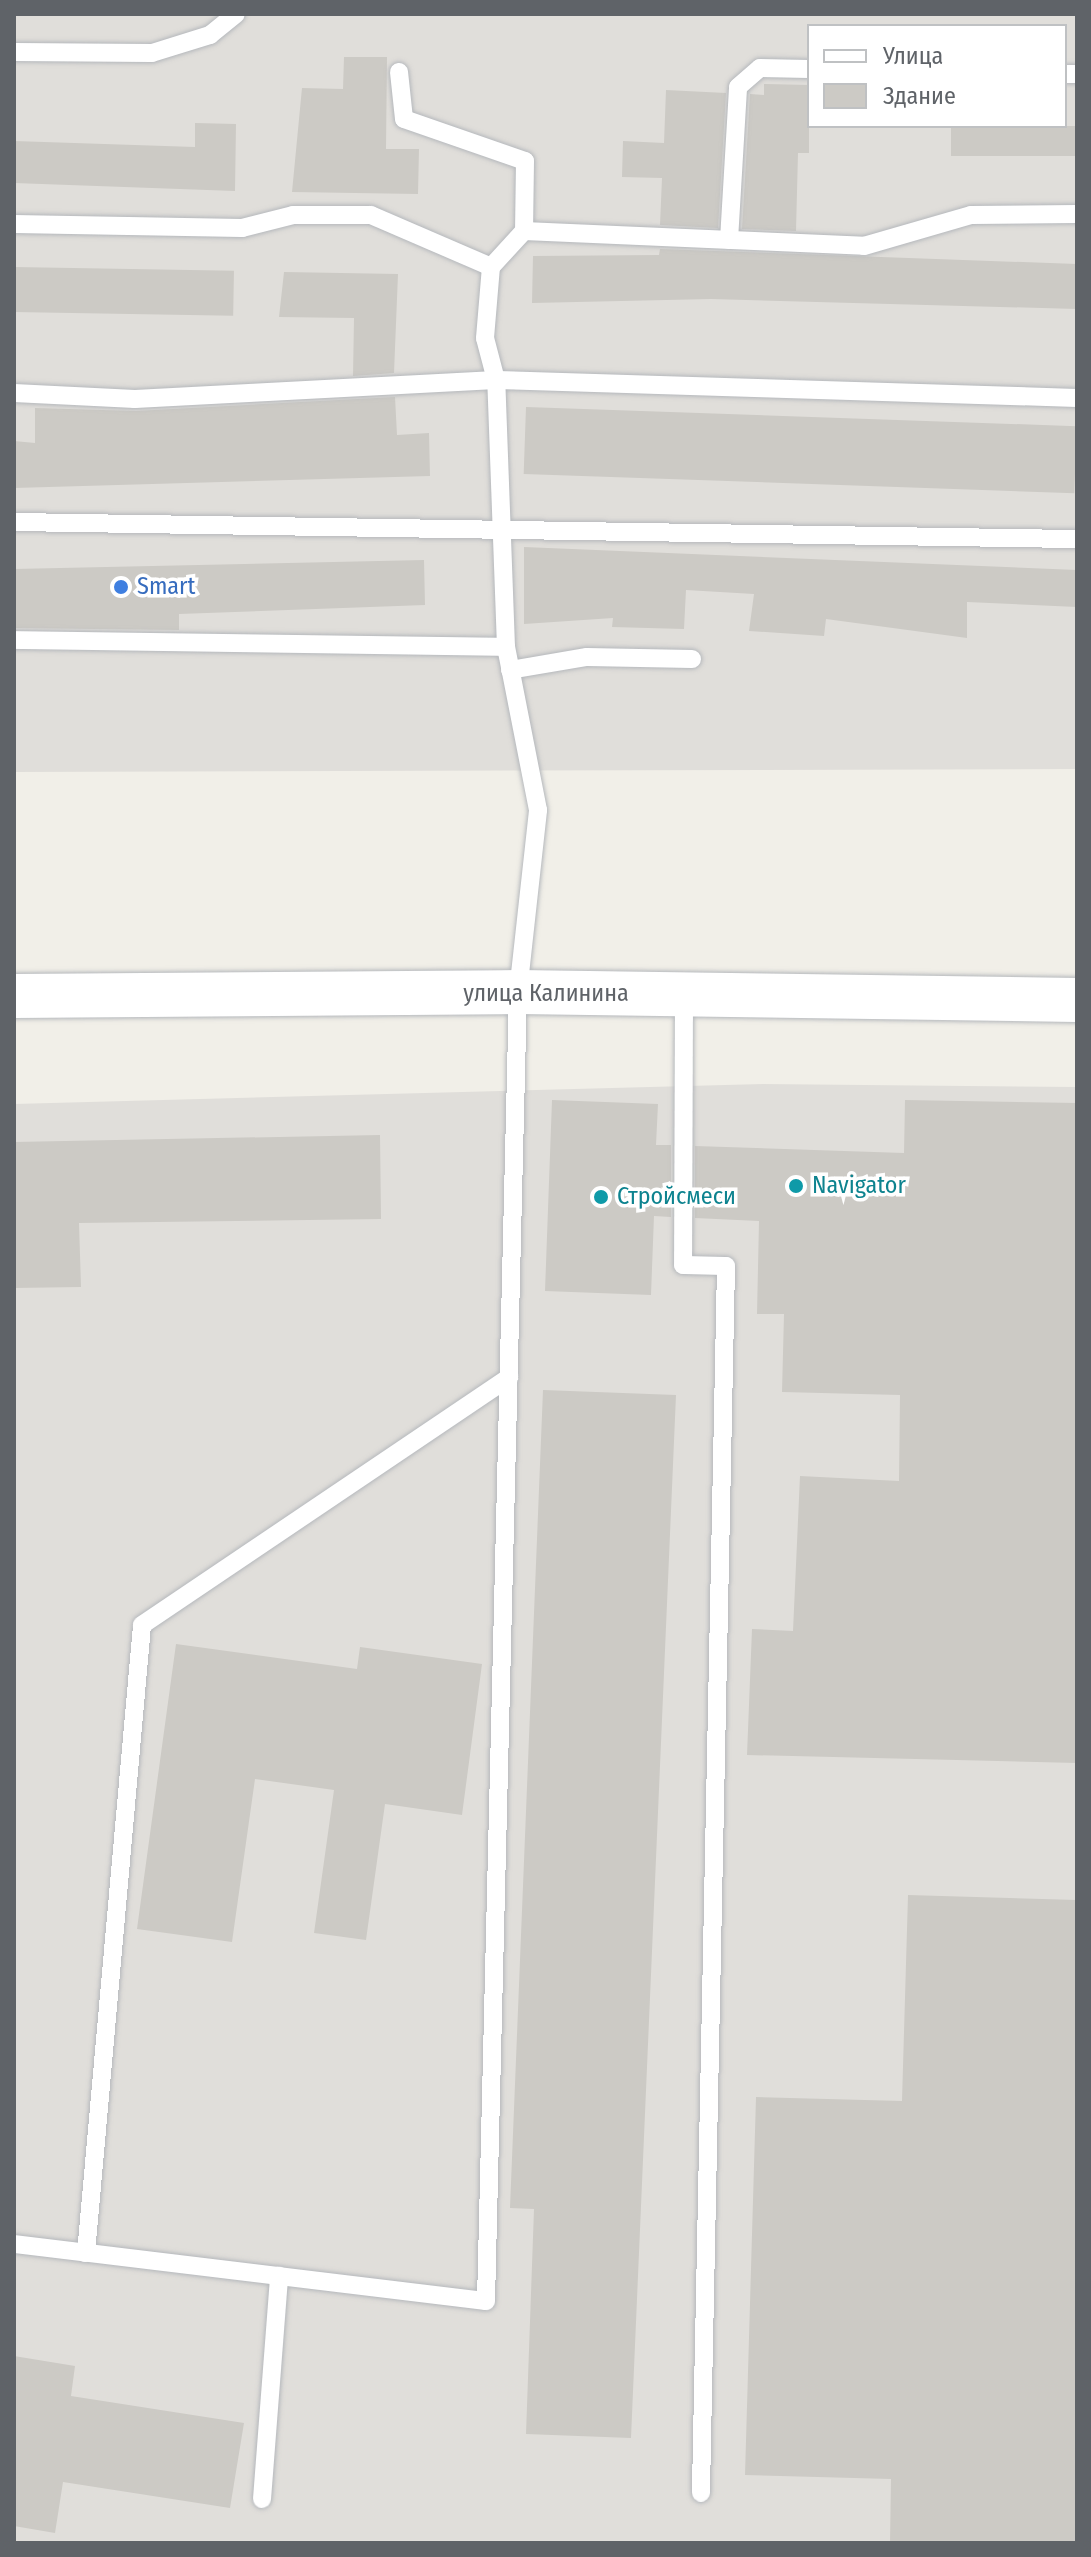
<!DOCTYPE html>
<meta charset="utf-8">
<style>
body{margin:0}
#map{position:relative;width:1091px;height:2557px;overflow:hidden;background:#f1efe8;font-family:"Fira Sans Condensed",sans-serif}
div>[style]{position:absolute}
.industrial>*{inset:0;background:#e0deda}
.building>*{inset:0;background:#cccac5;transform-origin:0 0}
.roads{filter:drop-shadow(0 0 2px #b5b8bc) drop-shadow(0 0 2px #b5b8bc)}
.lane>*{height:18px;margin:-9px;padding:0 9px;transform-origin:9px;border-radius:9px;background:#fff}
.secondary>*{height:44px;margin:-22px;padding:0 22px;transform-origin:22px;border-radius:22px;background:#fff}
.dots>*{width:22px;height:22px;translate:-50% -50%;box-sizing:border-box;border:4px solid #fff;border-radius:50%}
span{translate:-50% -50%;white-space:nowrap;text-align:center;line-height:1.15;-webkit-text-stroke:7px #fff;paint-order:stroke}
.shop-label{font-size:24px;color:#366cbe}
.left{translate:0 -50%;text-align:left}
.street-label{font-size:24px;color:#5f6368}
.culture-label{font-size:24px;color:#0d838f}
.frame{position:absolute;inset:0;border:16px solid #5f6368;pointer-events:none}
.legend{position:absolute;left:807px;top:24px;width:260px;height:104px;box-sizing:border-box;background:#fff;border:2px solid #bfc1c3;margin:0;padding:10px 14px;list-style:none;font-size:24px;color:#5f6368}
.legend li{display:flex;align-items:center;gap:16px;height:40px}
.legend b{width:40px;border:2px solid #bfc1c3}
</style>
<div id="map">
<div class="industrial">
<i style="clip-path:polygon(evenodd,14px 14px,1077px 14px,1077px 769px,14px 772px,14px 14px,809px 26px,1065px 26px,1065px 126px,809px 126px,809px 26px)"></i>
<i style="clip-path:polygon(763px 1084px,1077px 1087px,1077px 2543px,14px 2543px,14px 1104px)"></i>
</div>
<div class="building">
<i style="clip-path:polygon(344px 57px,387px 57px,386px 149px,419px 149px,418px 194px,292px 192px,302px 88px,343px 89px)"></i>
<i style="clip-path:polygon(764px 84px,809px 85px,809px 153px,798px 153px,796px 231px,742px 229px,750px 94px,764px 95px)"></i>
<i style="clip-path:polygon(666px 90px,726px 93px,718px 228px,660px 225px,662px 178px,622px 177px,623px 141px,664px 143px)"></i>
<i style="clip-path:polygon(195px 123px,236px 124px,235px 191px,14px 183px,14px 141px,195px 147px)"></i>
<i style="left:951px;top:126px;width:126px;height:30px"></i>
<i style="clip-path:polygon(660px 249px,1077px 264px,1077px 309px,711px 299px,532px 303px,533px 256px,659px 255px)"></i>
<i style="left:14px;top:267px;width:220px;height:45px;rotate:1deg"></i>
<i style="clip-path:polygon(284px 272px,398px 274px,394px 373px,353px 376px,354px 318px,279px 317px)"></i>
<i style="clip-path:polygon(395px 397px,397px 435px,429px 433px,430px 476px,14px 488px,14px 441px,35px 443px,35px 408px,136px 411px)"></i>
<i style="left:526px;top:407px;width:551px;height:67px;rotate:2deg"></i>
<i style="clip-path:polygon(524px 547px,1077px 570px,1077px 607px,967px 602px,967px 638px,826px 619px,824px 636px,749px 631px,754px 594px,686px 590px,684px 629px,612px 627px,613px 618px,524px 624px)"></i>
<i style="clip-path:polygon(424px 560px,425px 605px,179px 614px,179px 630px,14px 628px,14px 569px)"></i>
<i style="clip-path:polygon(552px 1100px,658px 1104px,656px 1145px,671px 1145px,671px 1217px,654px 1216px,651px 1295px,545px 1291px)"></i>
<i style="clip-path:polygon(905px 1100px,1077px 1103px,1077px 1763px,747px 1755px,752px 1629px,793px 1631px,800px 1476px,899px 1481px,900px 1395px,782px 1392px,784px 1314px,757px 1314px,759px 1221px,695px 1218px,695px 1146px,904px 1153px)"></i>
<i style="clip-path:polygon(380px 1135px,381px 1219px,79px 1223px,81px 1287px,14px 1288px,14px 1142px)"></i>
<i style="clip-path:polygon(543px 1390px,676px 1395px,631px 2438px,526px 2434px,534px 2209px,510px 2208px)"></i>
<i style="clip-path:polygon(176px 1644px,357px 1669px,360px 1647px,482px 1664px,462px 1815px,385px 1804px,366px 1940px,314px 1933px,334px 1790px,255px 1779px,232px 1942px,137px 1929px)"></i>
<i style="clip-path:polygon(908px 1895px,1077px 1900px,1077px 2543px,890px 2543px,891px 2479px,745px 2475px,756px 2097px,902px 2101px)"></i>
<i style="clip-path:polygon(14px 2356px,75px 2366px,71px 2396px,244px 2423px,230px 2508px,63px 2482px,55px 2533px,14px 2526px)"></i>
</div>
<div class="roads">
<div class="lane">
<i style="left:14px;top:52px;width:138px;rotate:0.4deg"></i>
<i style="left:152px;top:53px;width:61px;rotate:-17.2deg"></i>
<i style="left:210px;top:35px;width:33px;rotate:-39deg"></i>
<i style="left:399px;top:72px;width:47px;rotate:83.9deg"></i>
<i style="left:404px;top:119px;width:128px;rotate:19.1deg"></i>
<i style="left:525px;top:161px;width:70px;rotate:90.8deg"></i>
<i style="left:1065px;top:74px;width:12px"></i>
<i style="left:14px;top:224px;width:228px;rotate:1deg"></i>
<i style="left:242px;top:228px;width:53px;rotate:-14.3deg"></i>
<i style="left:293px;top:215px;width:78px"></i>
<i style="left:371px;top:215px;width:131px;rotate:23.4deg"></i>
<i style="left:729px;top:240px;width:153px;rotate:-86.6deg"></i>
<i style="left:738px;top:87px;width:29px;rotate:-41deg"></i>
<i style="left:760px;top:68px;width:49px;rotate:1.2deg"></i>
<i style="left:14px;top:393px;width:121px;rotate:2.8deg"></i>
<i style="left:135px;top:399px;width:361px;rotate:-3deg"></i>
<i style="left:496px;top:380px;width:581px;rotate:1.77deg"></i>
<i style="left:14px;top:522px;width:1063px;rotate:0.92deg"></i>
<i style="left:14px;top:640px;width:492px;rotate:0.8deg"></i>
<i style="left:510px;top:670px;width:78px;rotate:-9.6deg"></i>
<i style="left:587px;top:657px;width:105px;rotate:1.1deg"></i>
<i style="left:684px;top:995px;width:270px;rotate:90.2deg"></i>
<i style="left:683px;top:1265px;width:43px;rotate:1.3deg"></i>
<i style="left:726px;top:1266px;width:1227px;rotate:91.17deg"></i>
<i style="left:14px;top:2244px;width:475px;rotate:6.9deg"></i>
<i style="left:486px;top:2301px;width:1309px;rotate:-88.6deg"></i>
<i style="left:518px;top:992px;width:183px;rotate:-83.7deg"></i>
<i style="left:538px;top:810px;width:166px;rotate:-101.1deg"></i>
<i style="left:506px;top:647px;width:267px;rotate:-92.1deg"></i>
<i style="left:496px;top:380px;width:43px;rotate:-104.7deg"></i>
<i style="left:485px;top:338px;width:71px;rotate:-85.2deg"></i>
<i style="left:491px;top:267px;width:49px;rotate:-47.5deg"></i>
<i style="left:524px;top:231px;width:340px;rotate:2.5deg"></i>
<i style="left:864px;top:246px;width:111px;rotate:-16.2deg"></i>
<i style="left:971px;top:215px;width:106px;rotate:-0.5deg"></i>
<i style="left:86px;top:2253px;width:630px;rotate:-84.9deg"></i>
<i style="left:142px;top:1625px;width:443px;rotate:-34deg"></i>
<i style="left:262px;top:2499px;width:224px;rotate:-85.6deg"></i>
</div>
<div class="secondary">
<i style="left:14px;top:996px;width:504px;rotate:-0.45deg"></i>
<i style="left:518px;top:992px;width:559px;rotate:0.82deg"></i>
</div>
</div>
<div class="dots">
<i style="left:121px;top:587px;background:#3f7fe0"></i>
<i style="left:796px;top:1186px;background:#0f9aa8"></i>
<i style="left:601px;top:1197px;background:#0f9aa8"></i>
</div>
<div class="shop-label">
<span class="left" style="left:137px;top:587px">Smart</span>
</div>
<div class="street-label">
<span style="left:546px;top:994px">улица Калинина</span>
</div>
<div class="culture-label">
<span class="left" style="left:812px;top:1186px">Navigator</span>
<span class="left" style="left:617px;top:1197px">Стройсмеси</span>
</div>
<div class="frame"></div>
<ul class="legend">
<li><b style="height:10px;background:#fff"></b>Улица</li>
<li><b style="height:22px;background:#cccac5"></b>Здание</li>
</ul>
</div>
